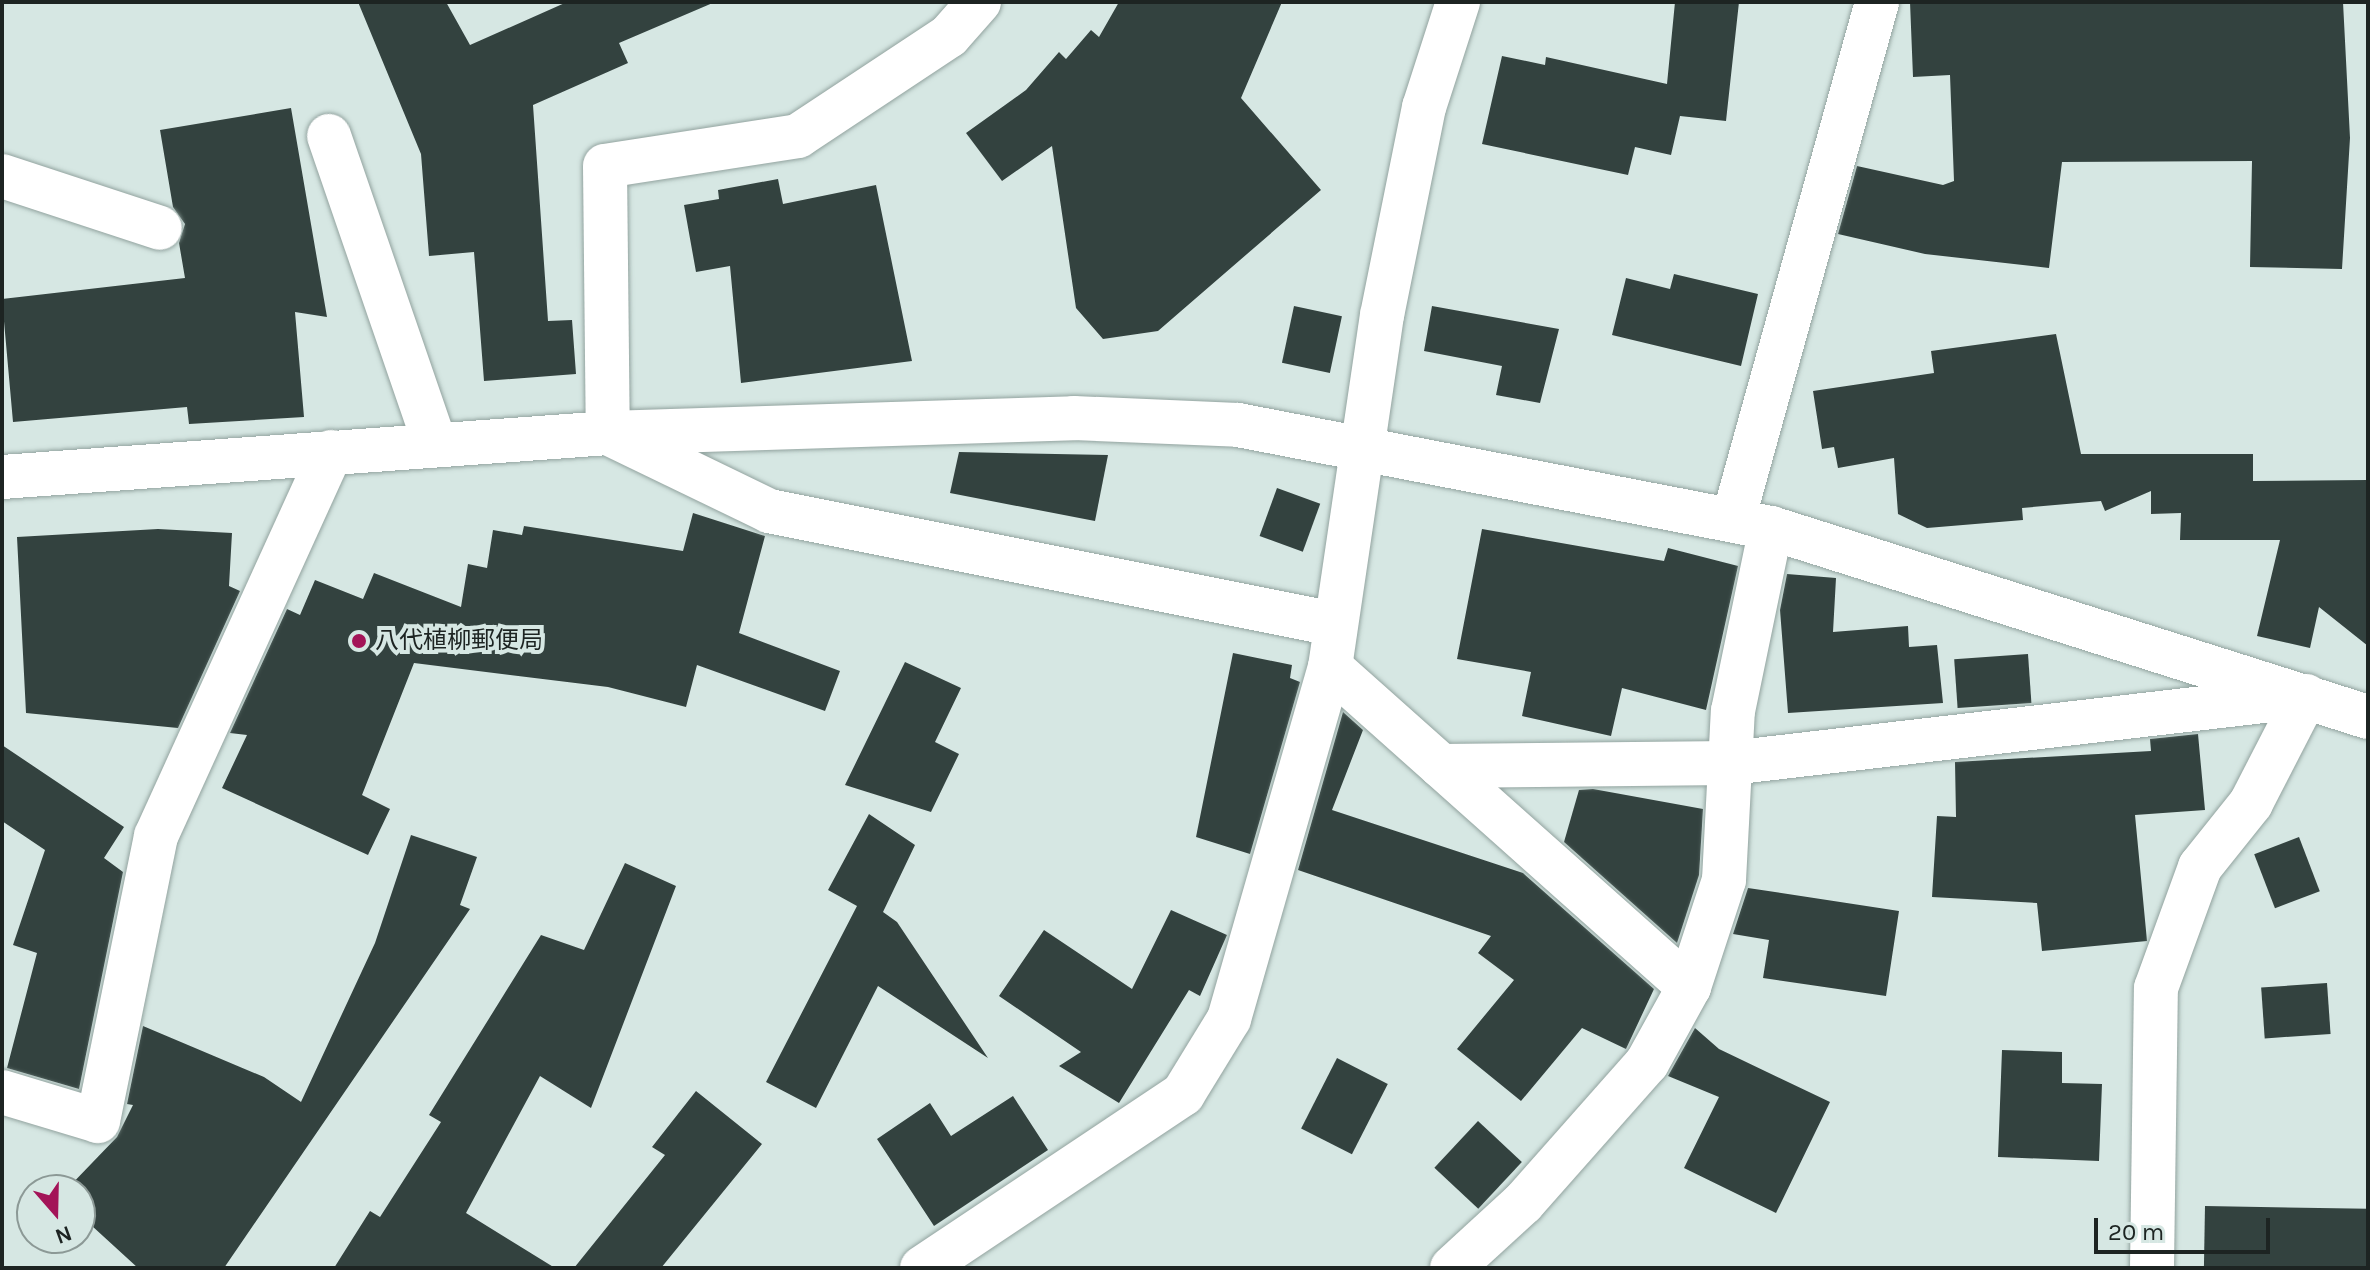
<!DOCTYPE html>
<meta charset="utf-8">
<style>
body{margin:0}
#map{position:relative;width:2370px;height:1270px;overflow:hidden;background:#d6e7e3;font-family:Karla,"Noto Sans JP",sans-serif}
div>[style]{position:absolute}
.building>*{inset:0;background:#33423f;transform-origin:0 0}
.roads{filter:drop-shadow(0 0 2px #92a39f) drop-shadow(0 0 2px #92a39f)}
.street>*{height:44px;margin:-22px;padding:0 22px;transform-origin:22px;border-radius:22px;background:#fff}
.secondary>*{height:44px;margin:-22px;padding:0 22px;transform-origin:22px;border-radius:22px;background:#fff}
.dots>*{width:22px;height:22px;translate:-50% -50%;box-sizing:border-box;border:4px solid #d6e7e3;border-radius:50%}
span{translate:-50% -50%;white-space:nowrap;text-align:center;line-height:1.15;-webkit-text-stroke:8px #d6e7e3;paint-order:stroke}
.poi-label{font-size:24px;color:#1d2422}
.left{translate:0 -50%;text-align:left}
.frame{position:absolute;inset:0;border:4px solid #1d2422;pointer-events:none}
.north{position:absolute;left:16px;top:1174px;width:80px;height:80px;box-sizing:border-box;background:#d6e7e3;border:2px solid #8c9996;border-radius:50%;rotate:160deg;font-size:22px;font-weight:700;line-height:32px;text-align:center;color:#1d2422}
.north::after{content:'';display:block;margin:auto;width:28px;height:36px;background:#a31458;clip-path:polygon(50% 0,100% 100%,50% 72%,0 100%)}
.scale{position:absolute;left:2094px;top:1218px;width:176px;height:36px;box-sizing:border-box;border:4px solid #1d2422;border-top:0;padding-left:10px;font-size:24px;line-height:28px;white-space:nowrap;color:#1d2422;-webkit-text-stroke:6px #d6e7e3;paint-order:stroke}
</style>
<div id="map">
<div class="building">
<i style="clip-path:polygon(358px 2px,446px 2px,470px 45px,567px 2px,715px 2px,619px 43px,628px 63px,533px 105px,548px 321px,572px 320px,576px 374px,484px 381px,474px 252px,429px 256px,421px 154px)"></i>
<i style="clip-path:polygon(1119px 2px,1282px 2px,1241px 98px,1321px 190px,1158px 331px,1103px 339px,1076px 308px,1052px 146px,1002px 181px,966px 133px,1026px 90px,1059px 52px,1066px 59px,1091px 30px,1099px 37px)"></i>
<i style="clip-path:polygon(1675px 2px,1739px 2px,1726px 121px,1680px 116px,1671px 155px,1635px 147px,1628px 175px,1482px 144px,1502px 56px,1545px 65px,1546px 57px,1667px 84px)"></i>
<i style="clip-path:polygon(1910px 2px,2343px 2px,2350px 138px,2342px 269px,2250px 267px,2252px 161px,2062px 162px,2049px 268px,1925px 254px,1838px 234px,1857px 166px,1943px 185px,1954px 181px,1950px 75px,1913px 77px)"></i>
<i style="clip-path:polygon(291px 108px,327px 317px,295px 312px,304px 417px,189px 424px,187px 407px,13px 422px,2px 299px,185px 278px,179px 243px,185px 224px,173px 207px,160px 130px)"></i>
<i style="clip-path:polygon(778px 179px,783px 204px,876px 185px,912px 361px,741px 383px,730px 266px,696px 272px,684px 205px,719px 199px,718px 190px)"></i>
<i style="clip-path:polygon(1674px 274px,1758px 294px,1741px 366px,1612px 335px,1626px 278px,1670px 289px)"></i>
<i style="left:1294px;top:306px;width:49px;height:58px;rotate:12deg"></i>
<i style="clip-path:polygon(1432px 306px,1559px 329px,1540px 403px,1496px 395px,1502px 366px,1424px 351px)"></i>
<i style="clip-path:polygon(2056px 334px,2081px 454px,2253px 454px,2253px 481px,2368px 480px,2368px 646px,2319px 607px,2310px 648px,2257px 636px,2280px 540px,2180px 540px,2181px 513px,2151px 514px,2151px 491px,2105px 511px,2101px 501px,2022px 508px,2023px 520px,1927px 528px,1898px 514px,1894px 458px,1838px 468px,1834px 447px,1822px 449px,1813px 391px,1934px 373px,1931px 351px)"></i>
<i style="clip-path:polygon(959px 452px,1108px 455px,1095px 521px,950px 493px)"></i>
<i style="left:1277px;top:488px;width:46px;height:51px;rotate:20deg"></i>
<i style="clip-path:polygon(693px 513px,765px 536px,739px 633px,840px 671px,825px 711px,697px 665px,686px 707px,608px 687px,414px 663px,362px 795px,390px 809px,368px 855px,222px 788px,247px 735px,230px 733px,287px 609px,300px 615px,315px 580px,363px 599px,374px 573px,461px 607px,468px 564px,487px 568px,493px 530px,522px 535px,524px 526px,683px 551px)"></i>
<i style="clip-path:polygon(158px 529px,232px 533px,229px 586px,240px 591px,178px 728px,26px 713px,17px 537px)"></i>
<i style="clip-path:polygon(1482px 529px,1664px 561px,1668px 548px,1738px 566px,1706px 710px,1622px 688px,1611px 736px,1522px 716px,1531px 672px,1457px 659px)"></i>
<i style="clip-path:polygon(1787px 574px,1836px 578px,1833px 632px,1908px 626px,1909px 647px,1937px 645px,1943px 703px,1788px 713px,1780px 610px)"></i>
<i style="clip-path:polygon(1233px 653px,1292px 665px,1290px 678px,1300px 682px,1250px 854px,1196px 837px)"></i>
<i style="left:2028px;top:654px;width:49px;height:74px;rotate:86deg"></i>
<i style="clip-path:polygon(905px 662px,961px 688px,935px 742px,959px 754px,931px 812px,845px 785px)"></i>
<i style="clip-path:polygon(1343px 712px,1363px 730px,1332px 810px,1523px 873px,1654px 989px,1626px 1049px,1582px 1028px,1521px 1101px,1457px 1049px,1514px 980px,1478px 953px,1491px 936px,1298px 870px)"></i>
<i style="clip-path:polygon(2198px 734px,2205px 810px,2135px 815px,2147px 941px,2042px 951px,2037px 903px,1932px 897px,1937px 816px,1956px 817px,1955px 762px,2151px 751px,2150px 739px)"></i>
<i style="clip-path:polygon(2px 745px,124px 827px,104px 858px,123px 872px,79px 1089px,7px 1068px,37px 953px,13px 945px,45px 850px,2px 821px)"></i>
<i style="clip-path:polygon(1593px 789px,1703px 809px,1699px 875px,1677px 943px,1564px 842px,1579px 790px)"></i>
<i style="clip-path:polygon(869px 814px,915px 845px,883px 912px,897px 922px,988px 1058px,878px 986px,816px 1108px,766px 1082px,857px 906px,828px 890px)"></i>
<i style="clip-path:polygon(411px 835px,477px 857px,460px 905px,470px 909px,224px 1268px,138px 1268px,80px 1215px,80px 1190px,66px 1190px,117px 1137px,133px 1105px,127px 1104px,143px 1026px,264px 1077px,301px 1102px,375px 943px)"></i>
<i style="left:2299px;top:837px;width:58px;height:48px;rotate:69deg"></i>
<i style="clip-path:polygon(625px 863px,676px 886px,591px 1108px,540px 1076px,466px 1213px,555px 1268px,334px 1268px,370px 1211px,380px 1217px,441px 1122px,429px 1115px,541px 935px,584px 950px)"></i>
<i style="clip-path:polygon(1748px 888px,1899px 911px,1886px 996px,1763px 978px,1769px 940px,1733px 934px)"></i>
<i style="clip-path:polygon(1171px 910px,1227px 935px,1200px 996px,1189px 990px,1119px 1103px,1059px 1066px,1081px 1052px,999px 996px,1044px 930px,1132px 989px)"></i>
<i style="left:2327px;top:983px;width:51px;height:66px;rotate:86deg"></i>
<i style="clip-path:polygon(1695px 1028px,1719px 1049px,1830px 1102px,1776px 1213px,1684px 1168px,1719px 1097px,1668px 1076px)"></i>
<i style="clip-path:polygon(2002px 1050px,2062px 1052px,2062px 1083px,2102px 1084px,2099px 1161px,1998px 1157px)"></i>
<i style="left:1337px;top:1058px;width:57px;height:79px;rotate:27deg"></i>
<i style="clip-path:polygon(696px 1091px,762px 1144px,661px 1268px,574px 1268px,665px 1155px,652px 1147px)"></i>
<i style="clip-path:polygon(1013px 1096px,1048px 1150px,934px 1226px,877px 1139px,930px 1103px,951px 1136px)"></i>
<i style="left:1478px;top:1121px;width:60px;height:64px;rotate:43deg"></i>
<i style="left:2205px;top:1206px;width:163px;height:62px;rotate:1deg"></i>
</div>
<div class="roads">
<div class="street">
<i style="left:979px;top:2px;width:45px;rotate:131.4deg"></i>
<i style="left:949px;top:36px;width:181px;rotate:146.5deg"></i>
<i style="left:798px;top:136px;width:195px;rotate:171.2deg"></i>
<i style="left:605px;top:166px;width:267px;rotate:89.4deg"></i>
<i style="left:608px;top:433px;width:179px;rotate:25.8deg"></i>
<i style="left:769px;top:511px;width:576px;rotate:11.31deg"></i>
<i style="left:1458px;top:2px;width:110px;rotate:107.9deg"></i>
<i style="left:1424px;top:107px;width:212px;rotate:101.4deg"></i>
<i style="left:1382px;top:315px;width:356px;rotate:98.4deg"></i>
<i style="left:1330px;top:667px;width:481px;rotate:41.7deg"></i>
<i style="left:329px;top:136px;width:326px;rotate:71deg"></i>
<i style="left:2px;top:176px;width:166px;rotate:18.2deg"></i>
<i style="left:1733px;top:520px;width:538px;rotate:-74.46deg"></i>
<i style="left:1441px;top:766px;width:289px;rotate:-0.6deg"></i>
<i style="left:1730px;top:763px;width:580px;rotate:-6.63deg"></i>
<i style="left:2px;top:1092px;width:100px;rotate:16.8deg"></i>
<i style="left:98px;top:1121px;width:291px;rotate:-78.5deg"></i>
<i style="left:156px;top:836px;width:422px;rotate:-65.5deg"></i>
<i style="left:922px;top:1268px;width:314px;rotate:-33.7deg"></i>
<i style="left:1183px;top:1094px;width:88px;rotate:-58.5deg"></i>
<i style="left:1229px;top:1019px;width:366px;rotate:-74deg"></i>
<i style="left:1452px;top:1268px;width:96px;rotate:-42.5deg"></i>
<i style="left:1523px;top:1203px;width:187px;rotate:-48.5deg"></i>
<i style="left:1647px;top:1063px;width:87px;rotate:-61.1deg"></i>
<i style="left:1689px;top:987px;width:113px;rotate:-71.9deg"></i>
<i style="left:1724px;top:880px;width:169px;rotate:-87deg"></i>
<i style="left:1733px;top:711px;width:187px;rotate:-78.3deg"></i>
<i style="left:2152px;top:1268px;width:280px;rotate:-89.2deg"></i>
<i style="left:2156px;top:988px;width:129px;rotate:-70deg"></i>
<i style="left:2200px;top:867px;width:82px;rotate:-51.4deg"></i>
<i style="left:2251px;top:803px;width:120px;rotate:-62.8deg"></i>
</div>
<div class="secondary">
<i style="left:2px;top:477px;width:608px;rotate:-4.15deg"></i>
<i style="left:608px;top:433px;width:466px;rotate:-1.8deg"></i>
<i style="left:1074px;top:418px;width:164px;rotate:2.4deg"></i>
<i style="left:1238px;top:425px;width:543px;rotate:10.94deg"></i>
<i style="left:1771px;top:528px;width:626px;rotate:17.57deg"></i>
</div>
</div>
<div class="dots">
<i style="left:359px;top:641px;background:#a31458"></i>
</div>
<div class="poi-label">
<span class="left" style="left:375px;top:641px">八代植柳郵便局</span>
</div>
<div class="frame"></div>
<div class="north">N</div>
<div class="scale">20 m</div>
</div>
